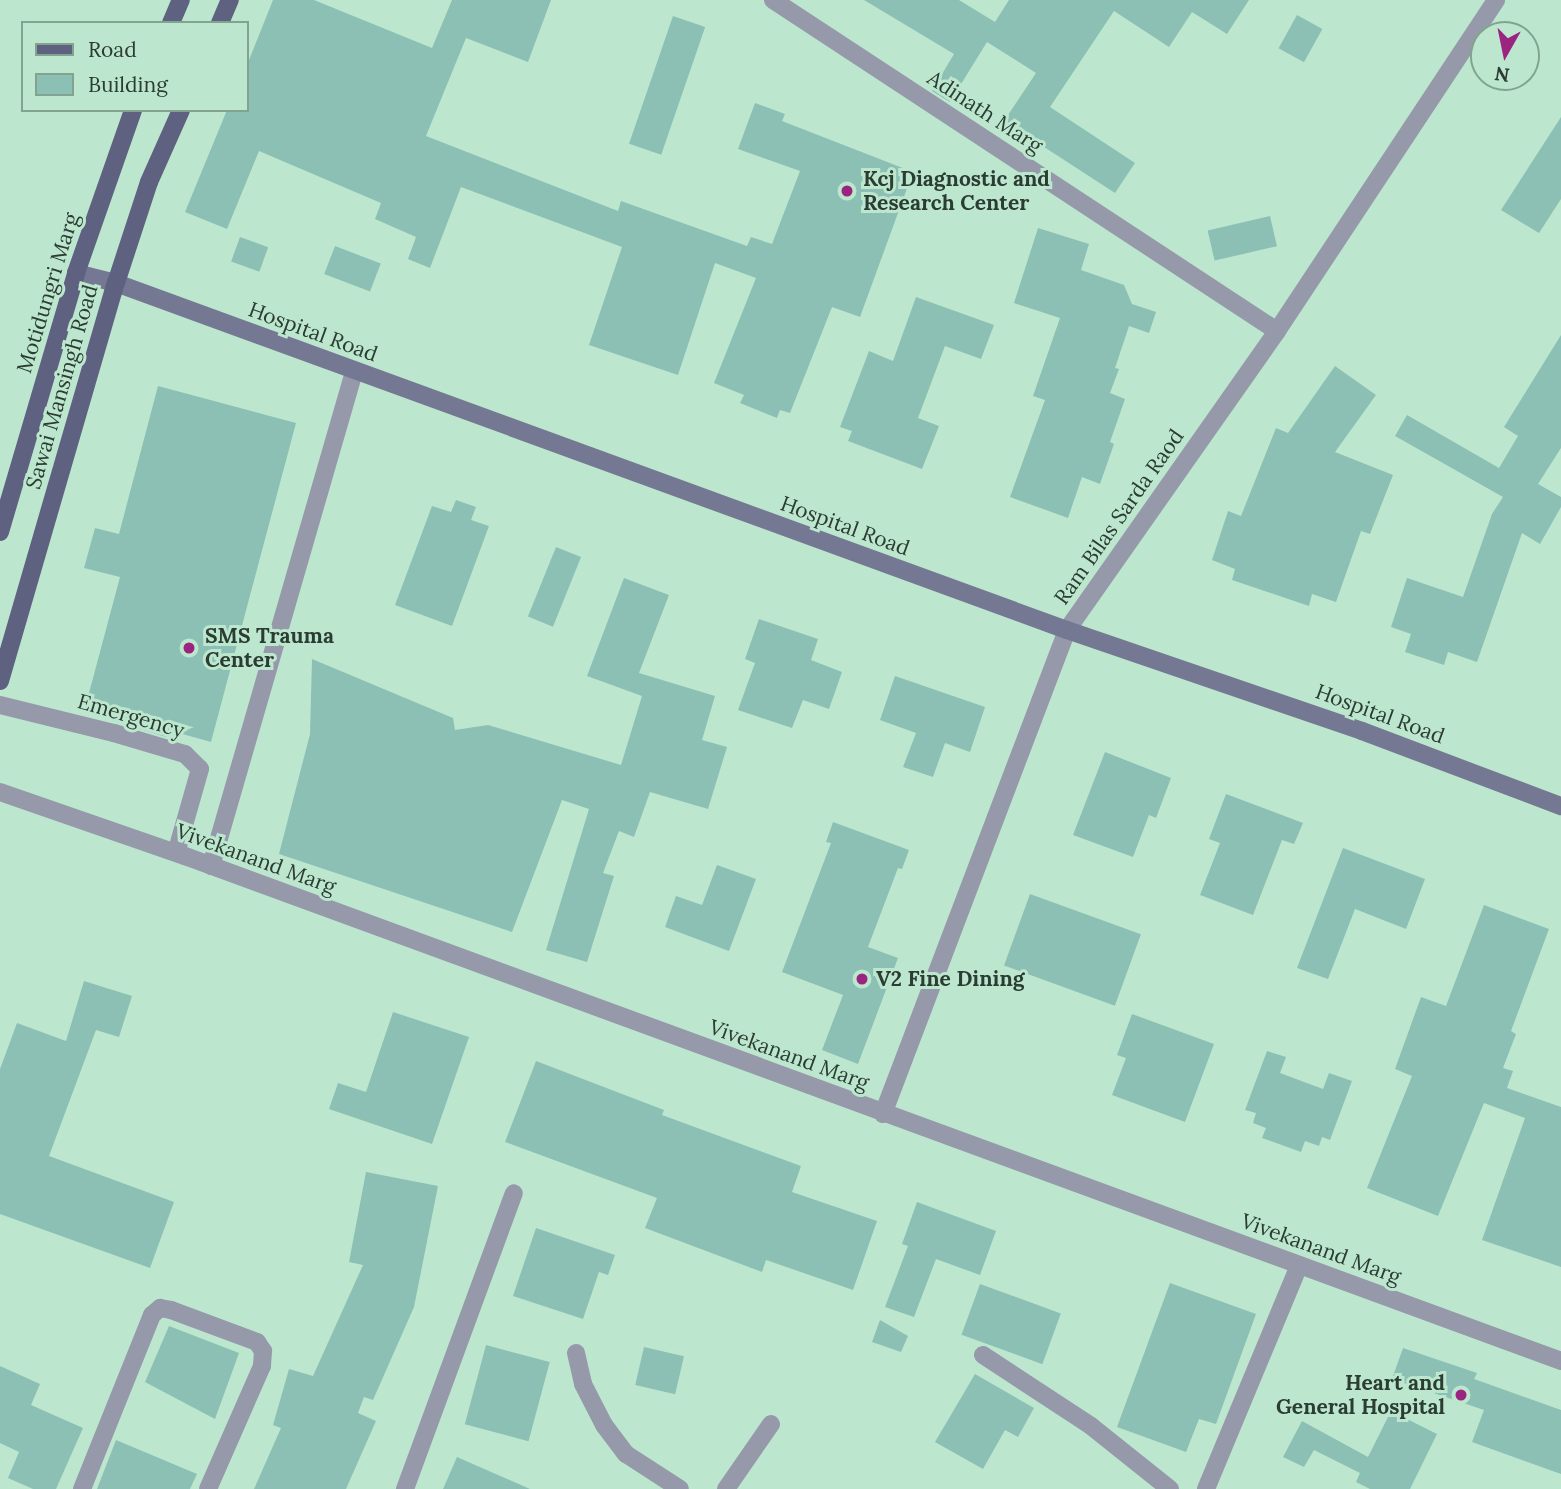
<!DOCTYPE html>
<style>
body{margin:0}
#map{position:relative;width:1561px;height:1489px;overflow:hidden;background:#bce7ce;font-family:Lora,serif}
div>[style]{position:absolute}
.building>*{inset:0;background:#8cc0b4;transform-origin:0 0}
.street>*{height:18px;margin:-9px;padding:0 9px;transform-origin:9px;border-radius:9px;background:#9699aa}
.secondary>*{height:18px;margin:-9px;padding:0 9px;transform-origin:9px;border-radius:9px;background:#757892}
.primary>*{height:18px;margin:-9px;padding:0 9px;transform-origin:9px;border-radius:9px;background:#5e6180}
.dots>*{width:19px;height:19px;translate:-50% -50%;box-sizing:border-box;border:4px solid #bce7ce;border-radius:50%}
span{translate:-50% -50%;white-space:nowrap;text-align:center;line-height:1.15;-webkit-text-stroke:6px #bce7ce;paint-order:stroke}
.street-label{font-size:21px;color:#2b3c32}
.poi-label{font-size:21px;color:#2b3c32;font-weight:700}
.left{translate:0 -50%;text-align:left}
.right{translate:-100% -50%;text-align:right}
.legend{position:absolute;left:21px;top:21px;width:228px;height:91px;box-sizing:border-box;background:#bce7ce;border:2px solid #82a390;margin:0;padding:9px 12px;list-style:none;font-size:21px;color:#2b3c32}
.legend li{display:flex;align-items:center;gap:14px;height:35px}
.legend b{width:35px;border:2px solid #82a390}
.north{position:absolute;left:1470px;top:21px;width:70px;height:70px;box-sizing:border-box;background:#bce7ce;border:2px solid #82a390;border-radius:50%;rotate:189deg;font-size:19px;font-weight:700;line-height:28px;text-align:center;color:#2b3c32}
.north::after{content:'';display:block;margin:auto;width:24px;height:32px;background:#9a247f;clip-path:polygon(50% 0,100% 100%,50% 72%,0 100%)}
</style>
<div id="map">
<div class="building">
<div style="clip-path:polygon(273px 0,314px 0,432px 48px,452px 0,551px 0,528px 62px,466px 38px,426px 136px,618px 211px,621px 201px,747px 246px,751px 237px,772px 244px,800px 171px,738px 149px,755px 103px,785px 114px,782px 121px,913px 172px,860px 317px,832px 307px,790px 413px,780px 410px,777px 418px,740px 403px,744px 395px,714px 383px,756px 278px,715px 263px,678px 375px,589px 345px,622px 247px,461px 187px,430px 268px,408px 259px,416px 237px,375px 219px,381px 203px,259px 151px,227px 229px,185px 212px,227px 110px,247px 110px,247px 65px)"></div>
<div style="clip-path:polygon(864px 0,959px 0,995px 22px,1009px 0,1249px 0,1227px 34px,1192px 12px,1169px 47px,1114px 11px,1050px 107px,1135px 163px,1115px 193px,1004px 121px,1036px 73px,987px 42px,950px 102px,932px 91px,954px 54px)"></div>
<div style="left:1297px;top:15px;width:29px;height:38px;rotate:29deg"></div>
<div style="left:673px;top:16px;width:34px;height:135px;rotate:19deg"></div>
<div style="clip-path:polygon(1561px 117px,1561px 199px,1539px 233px,1501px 210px)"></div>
<div style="left:1270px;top:216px;width:31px;height:64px;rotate:77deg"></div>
<div style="clip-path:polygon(1038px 228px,1089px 244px,1081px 270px,1124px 285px,1132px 304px,1156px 312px,1149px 333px,1129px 326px,1115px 368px,1119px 369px,1110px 393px,1125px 399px,1110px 442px,1114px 444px,1100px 484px,1082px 477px,1068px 518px,1010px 497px,1045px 400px,1033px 396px,1060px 318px,1014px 303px)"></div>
<div style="left:240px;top:237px;width:30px;height:26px;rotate:20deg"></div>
<div style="left:335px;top:246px;width:49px;height:30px;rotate:21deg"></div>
<div style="clip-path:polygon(916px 297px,994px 325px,981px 359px,945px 346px,918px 418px,939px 426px,922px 469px,848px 441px,852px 431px,840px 427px,869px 351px,893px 361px)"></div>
<div style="clip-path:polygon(1561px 335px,1561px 448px,1538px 484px,1561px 497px,1561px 507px,1540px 544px,1522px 533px,1477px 662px,1448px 652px,1444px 665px,1405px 652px,1411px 634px,1391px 627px,1407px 578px,1463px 597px,1492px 514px,1503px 497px,1395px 436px,1407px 415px,1499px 468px,1518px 436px,1504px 427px)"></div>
<div style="clip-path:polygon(1335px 366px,1376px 395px,1335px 452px,1393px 475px,1370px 534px,1361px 531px,1336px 602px,1312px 594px,1309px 606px,1232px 580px,1235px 569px,1212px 560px,1228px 511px,1241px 516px,1276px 428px,1288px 433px)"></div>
<div style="clip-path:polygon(158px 386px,296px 423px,211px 742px,168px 730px,166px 737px,124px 724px,125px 719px,85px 708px,120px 577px,84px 568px,95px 528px,119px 534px)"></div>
<div style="clip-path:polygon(456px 500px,476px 507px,471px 520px,489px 526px,452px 626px,395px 605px,432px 506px,451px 512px)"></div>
<div style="left:556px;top:547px;width:27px;height:75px;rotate:22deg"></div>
<div style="clip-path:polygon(624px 578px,669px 595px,639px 673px,715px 696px,702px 740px,727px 747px,708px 809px,650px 792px,634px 837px,619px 831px,603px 873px,614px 876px,587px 962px,546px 950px,589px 809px,562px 800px,512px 932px,279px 854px,310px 734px,312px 659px,453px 718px,455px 730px,488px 725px,621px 765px,642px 696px,587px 676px)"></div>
<div style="clip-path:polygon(759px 619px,818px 639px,811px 660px,842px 672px,829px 709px,803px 700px,792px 728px,738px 710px,755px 663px,745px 659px)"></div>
<div style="clip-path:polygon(895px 676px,985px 707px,970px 752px,945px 743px,933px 777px,903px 767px,916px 733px,880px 720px)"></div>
<div style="clip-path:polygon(1105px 752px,1171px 778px,1156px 818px,1149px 815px,1133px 857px,1073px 835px)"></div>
<div style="clip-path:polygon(1226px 794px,1303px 823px,1294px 844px,1282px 840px,1253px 915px,1200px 895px,1220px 843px,1209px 839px)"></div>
<div style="clip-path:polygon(833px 822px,909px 850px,902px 869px,898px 868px,868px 947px,898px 958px,858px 1064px,822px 1050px,843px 995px,782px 972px,831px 843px,826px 842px)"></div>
<div style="clip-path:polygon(1343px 848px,1425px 879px,1406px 929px,1355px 909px,1328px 979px,1297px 968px)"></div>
<div style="clip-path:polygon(717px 865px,756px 879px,729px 951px,665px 927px,676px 896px,702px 905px)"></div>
<div style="left:1030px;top:894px;width:118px;height:76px;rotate:20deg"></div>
<div style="clip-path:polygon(1484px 905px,1549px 929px,1511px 1031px,1516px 1034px,1503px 1068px,1513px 1071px,1507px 1088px,1561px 1107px,1561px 1267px,1482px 1240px,1525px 1118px,1484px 1103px,1438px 1216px,1367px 1188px,1412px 1076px,1395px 1069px,1421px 997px,1446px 1006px)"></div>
<div style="clip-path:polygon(84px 981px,132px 996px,119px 1037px,96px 1030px,49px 1156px,174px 1202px,150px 1268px,0 1214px,0 1069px,17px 1023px,66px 1041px)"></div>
<div style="clip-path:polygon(393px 1012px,469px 1037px,432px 1144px,329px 1109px,338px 1083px,366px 1092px)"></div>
<div style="clip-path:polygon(1132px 1014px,1214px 1044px,1185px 1122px,1112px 1095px,1126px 1058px,1117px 1055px)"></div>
<div style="clip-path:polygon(1267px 1051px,1286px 1057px,1280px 1073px,1323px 1089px,1329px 1073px,1352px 1081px,1330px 1140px,1322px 1137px,1319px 1146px,1305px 1141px,1301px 1152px,1262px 1138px,1266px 1128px,1253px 1123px,1256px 1113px,1245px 1110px)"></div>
<div style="clip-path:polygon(536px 1061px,664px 1110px,662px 1115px,801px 1166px,792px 1192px,877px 1221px,853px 1290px,766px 1260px,762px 1272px,645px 1228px,657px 1198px,505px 1142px)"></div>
<div style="clip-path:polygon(366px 1172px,438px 1186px,414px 1307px,373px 1400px,364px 1397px,358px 1413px,376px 1421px,346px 1489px,254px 1489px,281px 1428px,273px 1425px,289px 1369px,313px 1376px,363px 1265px,349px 1262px)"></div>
<div style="clip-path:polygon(917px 1202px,996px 1231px,980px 1275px,936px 1259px,914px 1317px,885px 1307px,908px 1246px,902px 1244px)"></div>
<div style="clip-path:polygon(536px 1228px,615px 1255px,608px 1275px,599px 1272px,583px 1319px,513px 1296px)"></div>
<div style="clip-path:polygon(1170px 1283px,1256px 1314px,1216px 1424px,1199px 1419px,1186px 1452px,1117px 1427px)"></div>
<div style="left:980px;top:1284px;width:86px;height:54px;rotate:20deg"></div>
<div style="clip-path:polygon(880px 1320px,908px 1336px,901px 1352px,872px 1342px)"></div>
<div style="clip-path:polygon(169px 1326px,239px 1353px,215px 1419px,145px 1382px)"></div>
<div style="left:486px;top:1345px;width:66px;height:82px;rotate:15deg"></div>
<div style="left:644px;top:1347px;width:41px;height:39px;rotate:13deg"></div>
<div style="clip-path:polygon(1403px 1348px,1477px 1373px,1474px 1379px,1561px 1410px,1561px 1474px,1472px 1442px,1484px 1410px,1392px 1379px)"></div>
<div style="clip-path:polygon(0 1366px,40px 1384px,31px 1405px,83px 1428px,56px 1489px,33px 1489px,8px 1478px,19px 1452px,0 1443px)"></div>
<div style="clip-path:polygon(975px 1374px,1034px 1408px,1018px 1437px,1005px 1430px,983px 1469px,935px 1442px)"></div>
<div style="clip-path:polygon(1391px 1411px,1437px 1434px,1410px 1489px,1370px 1489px,1356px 1482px,1360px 1473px,1314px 1450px,1304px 1467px,1283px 1457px,1302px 1421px,1368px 1457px)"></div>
<div style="clip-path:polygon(116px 1440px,197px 1474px,190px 1489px,97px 1489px)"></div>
<div style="clip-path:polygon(457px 1457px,530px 1489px,443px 1489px)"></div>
</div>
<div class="street">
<div style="left:773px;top:0;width:603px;rotate:33.29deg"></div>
<div style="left:0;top:705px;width:117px;rotate:13.8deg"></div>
<div style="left:114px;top:733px;width:74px;rotate:16.5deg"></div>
<div style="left:185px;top:754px;width:21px;rotate:45deg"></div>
<div style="left:200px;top:769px;width:87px;rotate:105.9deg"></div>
<div style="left:0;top:792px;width:196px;rotate:19.1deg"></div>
<div style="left:185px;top:856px;width:1466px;rotate:20.15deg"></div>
<div style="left:211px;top:866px;width:514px;rotate:-73.86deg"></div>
<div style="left:883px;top:1114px;width:518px;rotate:-69.18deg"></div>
<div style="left:1067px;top:630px;width:365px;rotate:-54.9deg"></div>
<div style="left:1277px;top:331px;width:397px;rotate:-56.5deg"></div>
<div style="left:576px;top:1353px;width:32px;rotate:77deg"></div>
<div style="left:583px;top:1384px;width:46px;rotate:62.9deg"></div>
<div style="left:604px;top:1425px;width:36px;rotate:53deg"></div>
<div style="left:626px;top:1454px;width:64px;rotate:32.9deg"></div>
<div style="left:983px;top:1355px;width:129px;rotate:33.3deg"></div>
<div style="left:1091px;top:1426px;width:101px;rotate:38.6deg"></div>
<div style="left:82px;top:1489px;width:188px;rotate:-68.1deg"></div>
<div style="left:152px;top:1315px;width:11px;rotate:-41deg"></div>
<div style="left:160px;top:1308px;width:11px;rotate:10deg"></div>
<div style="left:171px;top:1310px;width:92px;rotate:20.4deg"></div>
<div style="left:257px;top:1342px;width:11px;rotate:56deg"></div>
<div style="left:263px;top:1351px;width:15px;rotate:94deg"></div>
<div style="left:262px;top:1366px;width:134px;rotate:113.7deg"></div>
<div style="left:405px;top:1489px;width:315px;rotate:-69.8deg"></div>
<div style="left:726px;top:1489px;width:79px;rotate:-55.3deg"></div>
<div style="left:1206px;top:1489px;width:242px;rotate:-67.4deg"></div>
</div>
<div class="secondary">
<div style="left:76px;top:273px;width:41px;rotate:14deg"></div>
<div style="left:116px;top:283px;width:1012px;rotate:20.05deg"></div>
<div style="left:1067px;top:630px;width:312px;rotate:18.9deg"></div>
<div style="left:1362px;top:731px;width:213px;rotate:20.7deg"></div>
</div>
<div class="primary">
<div style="left:171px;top:23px;width:25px;rotate:-67deg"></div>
<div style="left:220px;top:23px;width:25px;rotate:-67deg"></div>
<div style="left:0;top:532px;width:270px;rotate:-73.6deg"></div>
<div style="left:76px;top:273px;width:173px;rotate:-70.7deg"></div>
<div style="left:0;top:681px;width:415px;rotate:-73.8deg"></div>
<div style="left:116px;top:283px;width:106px;rotate:-71.9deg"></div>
<div style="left:149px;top:182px;width:79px;rotate:-66deg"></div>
</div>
<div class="dots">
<div style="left:847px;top:191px;background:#9a247f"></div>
<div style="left:189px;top:648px;background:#9a247f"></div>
<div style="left:862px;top:979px;background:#9a247f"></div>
<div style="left:1461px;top:1395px;background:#9a247f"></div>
</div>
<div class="street-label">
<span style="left:985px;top:112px;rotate:33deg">Adinath Marg</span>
<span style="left:48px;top:293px;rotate:-73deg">Motidungri Marg</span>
<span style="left:313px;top:332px;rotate:20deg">Hospital Road</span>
<span style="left:62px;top:387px;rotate:-74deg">Sawai Mansingh Road</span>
<span style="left:1119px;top:517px;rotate:-55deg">Ram Bilas Sarda Raod</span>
<span style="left:845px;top:526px;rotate:20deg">Hospital Road</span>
<span style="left:1380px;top:714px;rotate:20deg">Hospital Road</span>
<span style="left:131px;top:716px;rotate:16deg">Emergency</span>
<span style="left:256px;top:859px;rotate:20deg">Vivekanand Marg</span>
<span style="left:789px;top:1055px;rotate:20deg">Vivekanand Marg</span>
<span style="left:1321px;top:1249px;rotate:20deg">Vivekanand Marg</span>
</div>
<div class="poi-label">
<span class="left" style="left:863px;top:191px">Kcj Diagnostic and<br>Research Center</span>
<span class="left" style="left:205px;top:648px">SMS Trauma<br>Center</span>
<span class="left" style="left:876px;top:979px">V2 Fine Dining</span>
<span class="right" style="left:1445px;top:1395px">Heart and<br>General Hospital</span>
</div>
<ul class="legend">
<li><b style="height:9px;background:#5e6180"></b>Road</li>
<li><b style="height:19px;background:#8cc0b4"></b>Building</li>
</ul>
<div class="north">N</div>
</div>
